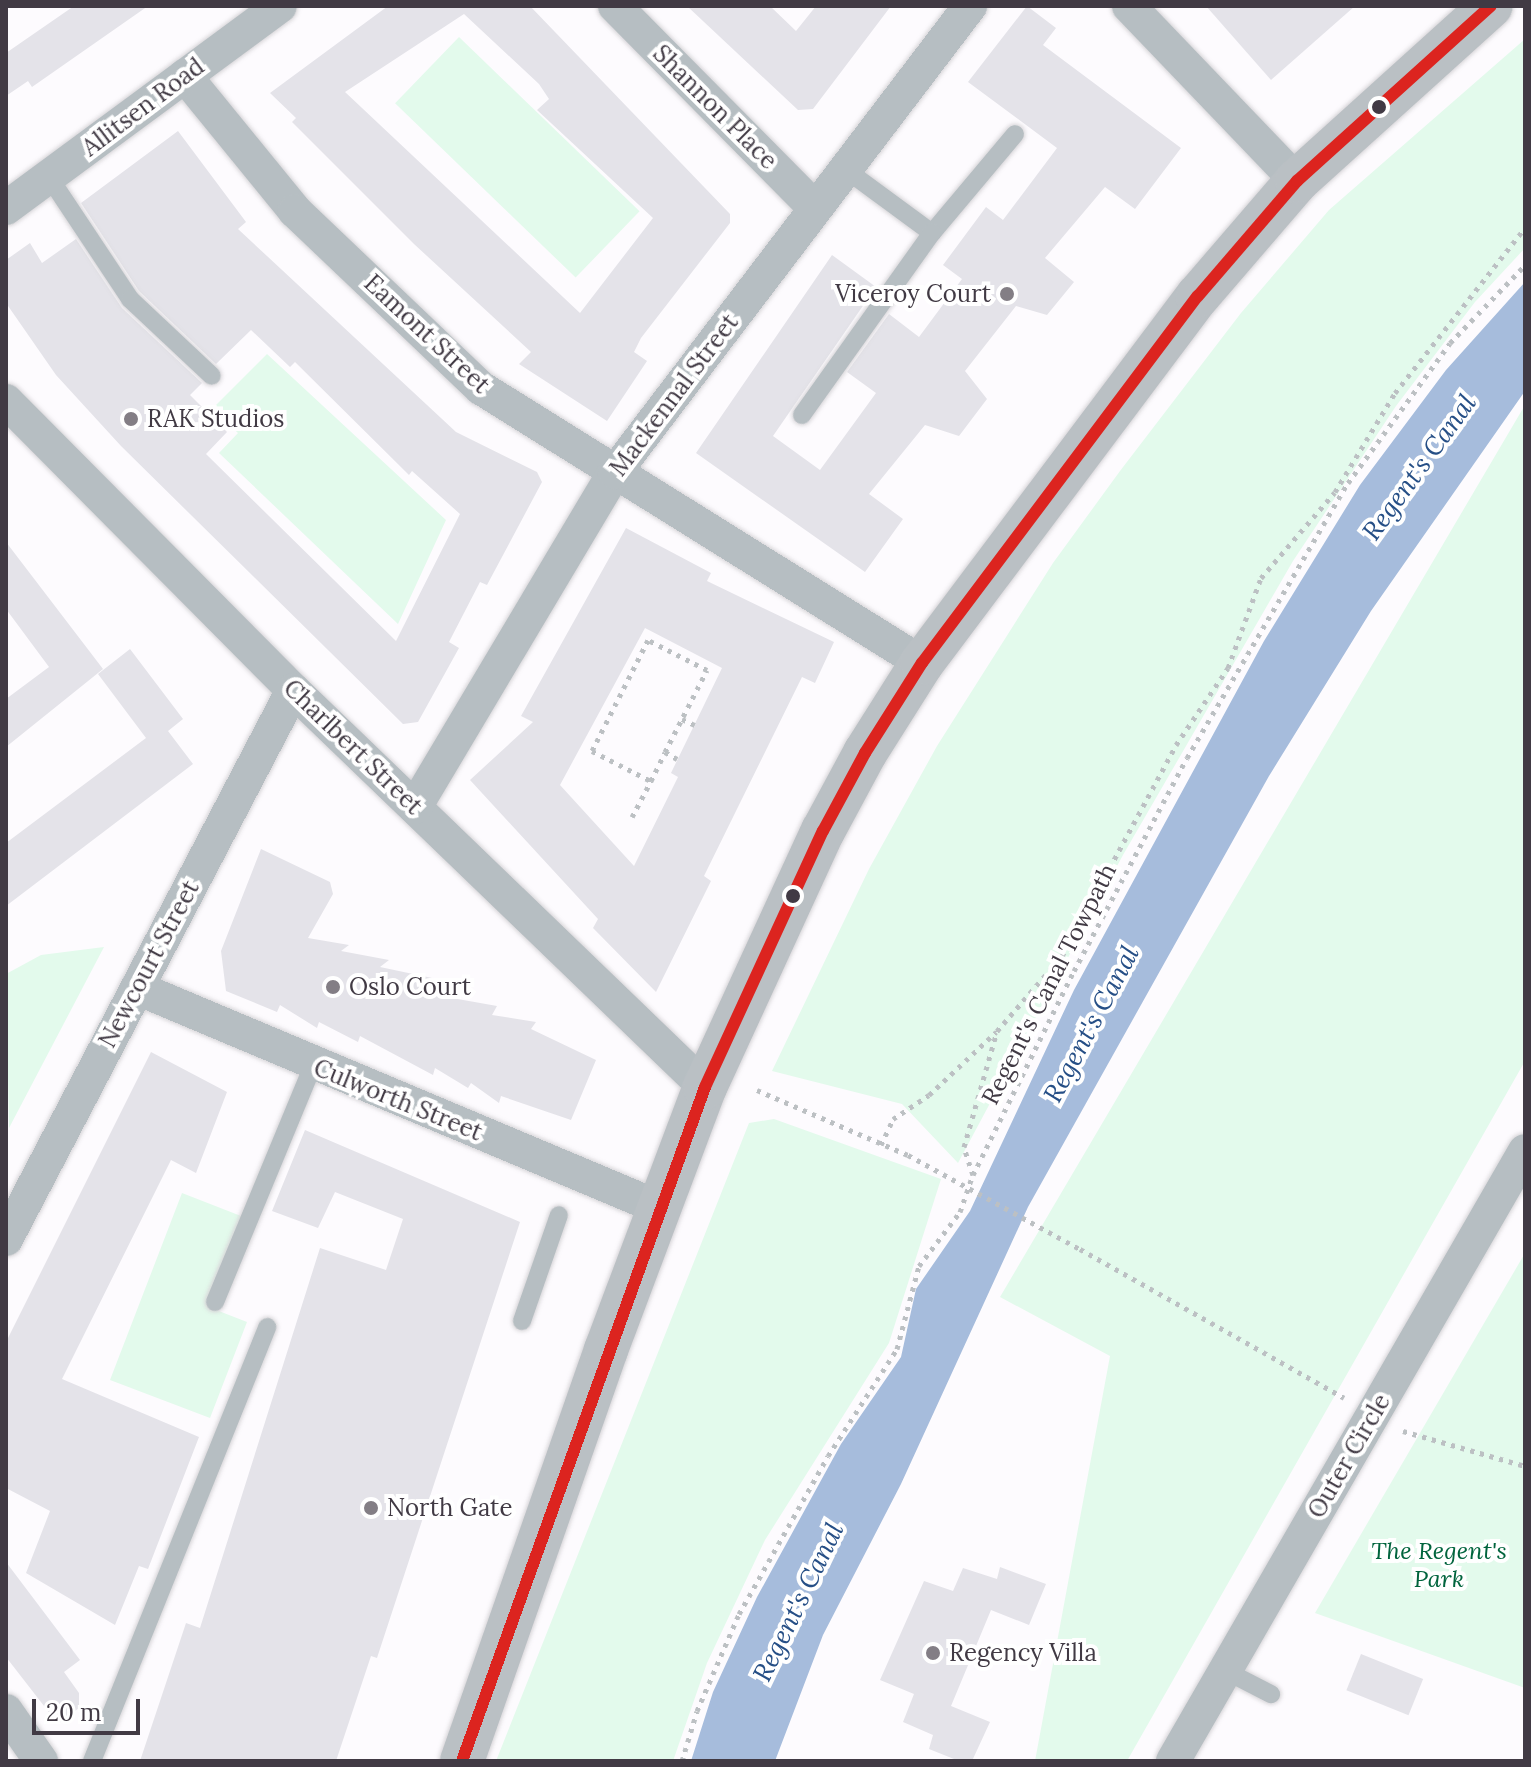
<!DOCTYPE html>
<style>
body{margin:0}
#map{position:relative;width:1531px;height:1767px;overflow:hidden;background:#fdfbfe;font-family:Lora,serif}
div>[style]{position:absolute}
.green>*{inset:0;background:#e3faec;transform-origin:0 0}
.water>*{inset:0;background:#a6bcdc}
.building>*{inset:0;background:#e4e3e9;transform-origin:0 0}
.path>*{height:5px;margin-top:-2.5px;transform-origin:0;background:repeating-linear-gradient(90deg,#bcc0c3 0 4px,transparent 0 10px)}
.roads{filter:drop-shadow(0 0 2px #d7d5d8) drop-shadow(0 0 2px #d7d5d8)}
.lane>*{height:18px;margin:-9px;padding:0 9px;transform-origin:9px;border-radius:9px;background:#b6bec2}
.street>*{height:34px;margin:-17px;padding:0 17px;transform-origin:17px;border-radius:17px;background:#b6bec2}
.primary>*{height:44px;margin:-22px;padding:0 22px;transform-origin:22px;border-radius:22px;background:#bac0c4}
.path-bridge>*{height:5px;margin-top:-2.5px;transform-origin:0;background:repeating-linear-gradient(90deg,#bcc0c3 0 4px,transparent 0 10px)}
.bus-1>*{height:12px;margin:-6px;padding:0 6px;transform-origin:6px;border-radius:6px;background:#dc241f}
.dots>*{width:22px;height:22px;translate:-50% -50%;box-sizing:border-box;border:4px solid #fff;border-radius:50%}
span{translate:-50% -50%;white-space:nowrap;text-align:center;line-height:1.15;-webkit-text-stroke:8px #fff;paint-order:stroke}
.street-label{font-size:24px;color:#413a44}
.poi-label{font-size:24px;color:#413a44}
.right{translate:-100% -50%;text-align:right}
.left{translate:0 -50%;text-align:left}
.park-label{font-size:24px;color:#01643d;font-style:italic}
.water-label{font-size:26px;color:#264f86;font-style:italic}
.frame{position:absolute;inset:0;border:8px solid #413a44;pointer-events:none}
.scale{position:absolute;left:32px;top:1699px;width:108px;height:36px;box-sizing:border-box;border:4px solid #413a44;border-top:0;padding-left:10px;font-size:24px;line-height:28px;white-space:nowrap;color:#413a44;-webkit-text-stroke:6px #fff;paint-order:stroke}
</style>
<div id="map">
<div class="green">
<div style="left:459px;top:37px;width:251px;height:92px;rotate:44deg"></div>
<div style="clip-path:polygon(1525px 39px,1525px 248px,1475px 302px,1396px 406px,1293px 561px,1123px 855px,958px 1163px,902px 1104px,772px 1071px,869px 869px,937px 746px,1053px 563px,1120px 471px,1241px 313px,1329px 210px)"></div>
<div style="clip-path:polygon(267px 354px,446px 520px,398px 624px,219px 453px,238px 433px,212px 409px)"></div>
<div style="clip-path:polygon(1525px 405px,1525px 1061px,1127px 1761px,1035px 1761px,1110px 1356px,1000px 1297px)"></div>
<div style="clip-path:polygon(104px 947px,9px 1128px,6px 974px,41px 955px)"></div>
<div style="clip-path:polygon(774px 1119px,941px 1179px,889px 1343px,765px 1540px,707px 1663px,673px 1761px,496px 1761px,749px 1123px)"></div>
<div style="clip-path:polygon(182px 1193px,241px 1216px,206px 1306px,247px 1322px,210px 1418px,110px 1380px)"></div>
<div style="clip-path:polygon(1525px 1253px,1525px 1688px,1315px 1613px)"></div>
</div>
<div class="water">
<div style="clip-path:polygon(1525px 282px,1525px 391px,1371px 611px,1269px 776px,1028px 1207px,901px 1484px,823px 1635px,775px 1761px,691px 1761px,713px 1692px,757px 1597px,841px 1444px,901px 1357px,916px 1289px,970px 1211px,1074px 990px,1264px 641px,1360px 485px,1446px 370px)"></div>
</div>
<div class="building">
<div style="clip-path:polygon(74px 6px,148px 6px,32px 87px,28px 81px,6px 96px,6px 53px)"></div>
<div style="clip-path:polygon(evenodd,388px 6px,530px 6px,730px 214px,730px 223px,641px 338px,634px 352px,647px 361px,607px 421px,519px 364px,531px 352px,414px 244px,292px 122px,296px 118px,270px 93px,388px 6px,464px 14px,539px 84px,549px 99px,537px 110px,653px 218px,580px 313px,345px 92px,464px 14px)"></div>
<div style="clip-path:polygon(687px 6px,770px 6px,796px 31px,816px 6px,891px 6px,813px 109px,798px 110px)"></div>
<div style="clip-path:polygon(1027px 6px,1056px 28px,1043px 45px,1181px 148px,1135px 209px,1105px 187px,1045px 258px,1074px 282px,1047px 315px,1016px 306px,965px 371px,987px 399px,959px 436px,925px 425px,869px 494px,903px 519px,865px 572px,696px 453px,832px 255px,876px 287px,773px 436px,820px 470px,876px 393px,847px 372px,889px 314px,919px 337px,962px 279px,943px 265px,986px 207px,1003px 220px,1057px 148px,968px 82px)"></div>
<div style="clip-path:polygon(1206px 6px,1355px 6px,1271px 80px)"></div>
<div style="clip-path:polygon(178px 131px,246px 222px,238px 229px,456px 432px,537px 472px,542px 482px,487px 585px,480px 582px,449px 642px,459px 648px,418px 722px,403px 724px,121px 446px,56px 375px,6px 303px,6px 260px,30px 243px,42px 263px,76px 239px,122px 308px,202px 383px,190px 395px,227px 432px,206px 454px,396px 641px,460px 514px,412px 471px,409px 475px,295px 362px,290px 367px,251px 330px,216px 364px,139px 291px,81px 203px)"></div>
<div style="clip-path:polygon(evenodd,626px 528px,711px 573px,707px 581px,834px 642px,815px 683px,802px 677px,704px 876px,711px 881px,656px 992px,593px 928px,598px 919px,470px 780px,533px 722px,521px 716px,626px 528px,645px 628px,722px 668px,671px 773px,678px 777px,634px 866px,560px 785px,645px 628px)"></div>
<div style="clip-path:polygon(6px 542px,103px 669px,6px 747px,6px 699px,49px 667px,6px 609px)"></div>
<div style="clip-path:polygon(130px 649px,183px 719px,168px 731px,193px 764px,6px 906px,6px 843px,146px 738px,98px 674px)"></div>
<div style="clip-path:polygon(261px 849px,330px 882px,333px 894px,308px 938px,349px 945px,341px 951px,389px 960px,380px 967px,432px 978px,424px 984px,458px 991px,452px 998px,497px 1006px,492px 1015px,536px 1022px,531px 1029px,596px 1060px,571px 1120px,501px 1096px,499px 1103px,471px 1083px,468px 1088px,435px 1068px,433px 1075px,360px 1036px,358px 1042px,319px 1022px,317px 1028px,280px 1005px,277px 1012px,226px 991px,221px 951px)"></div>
<div style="clip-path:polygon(151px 1052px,227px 1092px,196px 1173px,171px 1160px,62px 1379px,199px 1437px,148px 1569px,139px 1566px,115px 1625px,26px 1573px,50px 1511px,6px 1488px,6px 1342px)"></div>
<div style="clip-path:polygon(305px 1130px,520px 1222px,377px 1658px,371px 1656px,336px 1761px,140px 1761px,186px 1623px,200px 1628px,320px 1248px,386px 1270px,403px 1219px,335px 1192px,318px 1228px,272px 1211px)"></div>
<div style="clip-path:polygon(6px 1562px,80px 1660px,64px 1672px,79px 1693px,79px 1708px,58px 1724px,6px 1657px)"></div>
<div style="clip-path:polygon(1000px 1567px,1046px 1584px,1029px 1625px,991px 1610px,951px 1706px,990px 1722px,972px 1761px,959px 1761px,929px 1749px,933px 1735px,903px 1722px,914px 1694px,880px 1680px,924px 1581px,953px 1591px,963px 1568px,997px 1579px)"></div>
<div style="left:1361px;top:1654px;width:67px;height:39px;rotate:22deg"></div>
</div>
<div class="path">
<div style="left:682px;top:719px;width:14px;rotate:25deg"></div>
<div style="left:665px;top:752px;width:14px;rotate:30deg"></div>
<div style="left:632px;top:817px;width:41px;rotate:-62.2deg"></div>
<div style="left:651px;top:781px;width:32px;rotate:-64deg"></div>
<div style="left:665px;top:752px;width:92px;rotate:-62.9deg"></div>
<div style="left:707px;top:670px;width:66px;rotate:-153deg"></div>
<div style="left:648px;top:640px;width:124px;rotate:116.8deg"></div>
<div style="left:592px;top:751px;width:66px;rotate:27deg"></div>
<div style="left:757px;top:1090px;width:164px;rotate:23.3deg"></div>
<div style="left:881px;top:1145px;width:29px;rotate:-65deg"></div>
<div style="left:893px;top:1119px;width:43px;rotate:-33.7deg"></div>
<div style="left:929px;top:1095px;width:92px;rotate:-43.2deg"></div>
<div style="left:973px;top:1175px;width:29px;rotate:-108deg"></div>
<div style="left:964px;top:1147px;width:121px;rotate:-74.1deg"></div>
<div style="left:997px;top:1031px;width:99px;rotate:-49.1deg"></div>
<div style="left:1062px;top:956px;width:240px;rotate:-61.6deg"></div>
<div style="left:1176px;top:745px;width:93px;rotate:-56deg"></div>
<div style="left:1228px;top:668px;width:96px;rotate:-69.9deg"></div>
<div style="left:1261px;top:578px;width:113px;rotate:-49.3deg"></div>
<div style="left:1335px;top:492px;width:116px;rotate:-58.8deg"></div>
<div style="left:1395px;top:393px;width:210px;rotate:-51.8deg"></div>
<div style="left:1080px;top:1249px;width:303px;rotate:29.4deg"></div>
<div style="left:1403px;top:1431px;width:127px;rotate:16deg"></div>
<div style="left:682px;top:1761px;width:52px;rotate:-73.3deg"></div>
<div style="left:697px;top:1711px;width:106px;rotate:-66.6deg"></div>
<div style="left:739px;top:1614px;width:181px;rotate:-60.6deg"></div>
<div style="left:828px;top:1456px;width:127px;rotate:-57.2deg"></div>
<div style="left:897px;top:1349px;width:86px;rotate:-75.2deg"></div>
<div style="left:919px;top:1266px;width:68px;rotate:-52.8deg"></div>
<div style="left:960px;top:1212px;width:39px;rotate:-71deg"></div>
<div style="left:973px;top:1175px;width:228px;rotate:-63.7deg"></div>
<div style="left:1074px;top:971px;width:241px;rotate:-62.1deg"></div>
<div style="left:1187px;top:758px;width:319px;rotate:-59.7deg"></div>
<div style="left:1348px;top:483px;width:173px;rotate:-53.9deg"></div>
<div style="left:1450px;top:343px;width:108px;rotate:-46.1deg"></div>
</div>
<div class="roads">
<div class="lane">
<div style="left:845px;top:169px;width:108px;rotate:36.3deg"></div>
<div style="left:932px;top:233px;width:129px;rotate:-50deg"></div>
<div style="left:49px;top:177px;width:146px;rotate:56.4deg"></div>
<div style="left:130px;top:299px;width:112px;rotate:43.2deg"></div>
<div style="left:802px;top:415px;width:224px;rotate:-54.5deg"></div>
<div style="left:215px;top:1302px;width:256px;rotate:-67.5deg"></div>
<div style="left:522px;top:1321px;width:112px;rotate:-70.8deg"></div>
<div style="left:1224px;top:1670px;width:53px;rotate:27.1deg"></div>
<div style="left:92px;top:1761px;width:468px;rotate:-68deg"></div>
</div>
<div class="street">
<div style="left:615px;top:6px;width:284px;rotate:45.3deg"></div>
<div style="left:1129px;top:6px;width:243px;rotate:46.2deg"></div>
<div style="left:185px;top:76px;width:174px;rotate:50.8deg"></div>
<div style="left:295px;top:211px;width:257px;rotate:43.6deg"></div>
<div style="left:481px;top:388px;width:520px;rotate:31.95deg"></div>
<div style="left:6px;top:208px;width:340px;rotate:-36.4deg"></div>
<div style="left:6px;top:401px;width:407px;rotate:45.2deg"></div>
<div style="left:293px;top:690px;width:572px;rotate:43.94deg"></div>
<div style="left:415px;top:807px;width:390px;rotate:-59.2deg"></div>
<div style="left:615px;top:472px;width:586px;rotate:-52.7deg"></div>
<div style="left:137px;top:988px;width:567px;rotate:22.81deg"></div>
<div style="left:6px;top:1239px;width:619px;rotate:-62.4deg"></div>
<div style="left:6px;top:1711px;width:61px;rotate:55deg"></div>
<div style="left:1173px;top:1761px;width:704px;rotate:-60.01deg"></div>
</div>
<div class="primary">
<div style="left:462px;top:1761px;width:435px;rotate:-70.7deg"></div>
<div style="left:606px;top:1350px;width:281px;rotate:-69.4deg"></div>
<div style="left:705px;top:1087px;width:282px;rotate:-65.3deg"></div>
<div style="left:823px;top:831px;width:89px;rotate:-61.7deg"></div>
<div style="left:865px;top:753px;width:107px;rotate:-57.7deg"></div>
<div style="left:922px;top:663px;width:459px;rotate:-53.1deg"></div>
<div style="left:1198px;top:296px;width:152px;rotate:-49.3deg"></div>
<div style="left:1297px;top:181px;width:261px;rotate:-42.1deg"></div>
</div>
</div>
<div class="path-bridge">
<div style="left:908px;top:1155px;width:196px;rotate:28.7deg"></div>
</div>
<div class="bus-1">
<div style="left:462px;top:1761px;width:716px;rotate:-70.17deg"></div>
<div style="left:705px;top:1087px;width:282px;rotate:-65.3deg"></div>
<div style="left:823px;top:831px;width:89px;rotate:-61.7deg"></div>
<div style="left:865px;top:753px;width:107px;rotate:-57.7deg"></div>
<div style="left:922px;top:663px;width:459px;rotate:-53.1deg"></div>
<div style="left:1198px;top:296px;width:152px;rotate:-49.3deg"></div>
<div style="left:1297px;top:181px;width:261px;rotate:-42.1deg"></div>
</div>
<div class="dots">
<div style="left:1379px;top:107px;background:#413a44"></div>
<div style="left:1007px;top:294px;background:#837e85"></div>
<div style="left:131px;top:419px;background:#837e85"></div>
<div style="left:793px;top:896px;background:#413a44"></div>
<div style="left:333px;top:987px;background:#837e85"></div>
<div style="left:371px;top:1508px;background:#837e85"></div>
<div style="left:933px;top:1653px;background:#837e85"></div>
</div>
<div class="street-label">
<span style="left:143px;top:107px;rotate:-37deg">Allitsen Road</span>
<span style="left:715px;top:107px;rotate:45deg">Shannon Place</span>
<span style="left:427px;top:334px;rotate:43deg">Eamont Street</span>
<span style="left:674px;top:395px;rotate:-53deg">Mackennal Street</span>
<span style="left:353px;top:747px;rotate:44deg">Charlbert Street</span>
<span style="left:149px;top:964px;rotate:-62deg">Newcourt Street</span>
<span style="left:1049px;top:984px;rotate:-63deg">Regent's Canal Towpath</span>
<span style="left:398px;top:1100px;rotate:22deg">Culworth Street</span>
<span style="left:1349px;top:1456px;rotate:-60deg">Outer Circle</span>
</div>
<div class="poi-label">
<span class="right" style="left:991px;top:294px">Viceroy Court</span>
<span class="left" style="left:147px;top:419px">RAK Studios</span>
<span class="left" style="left:349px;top:987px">Oslo Court</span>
<span class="left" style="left:387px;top:1508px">North Gate</span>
<span class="left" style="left:949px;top:1653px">Regency Villa</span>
</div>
<div class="park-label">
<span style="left:1439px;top:1565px">The Regent's<br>Park</span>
</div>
<div class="water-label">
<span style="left:1419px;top:467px;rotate:-54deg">Regent's Canal</span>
<span style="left:1091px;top:1024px;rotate:-62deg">Regent's Canal</span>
<span style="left:798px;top:1602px;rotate:-64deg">Regent's Canal</span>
</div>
<div class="frame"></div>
<div class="scale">20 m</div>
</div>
